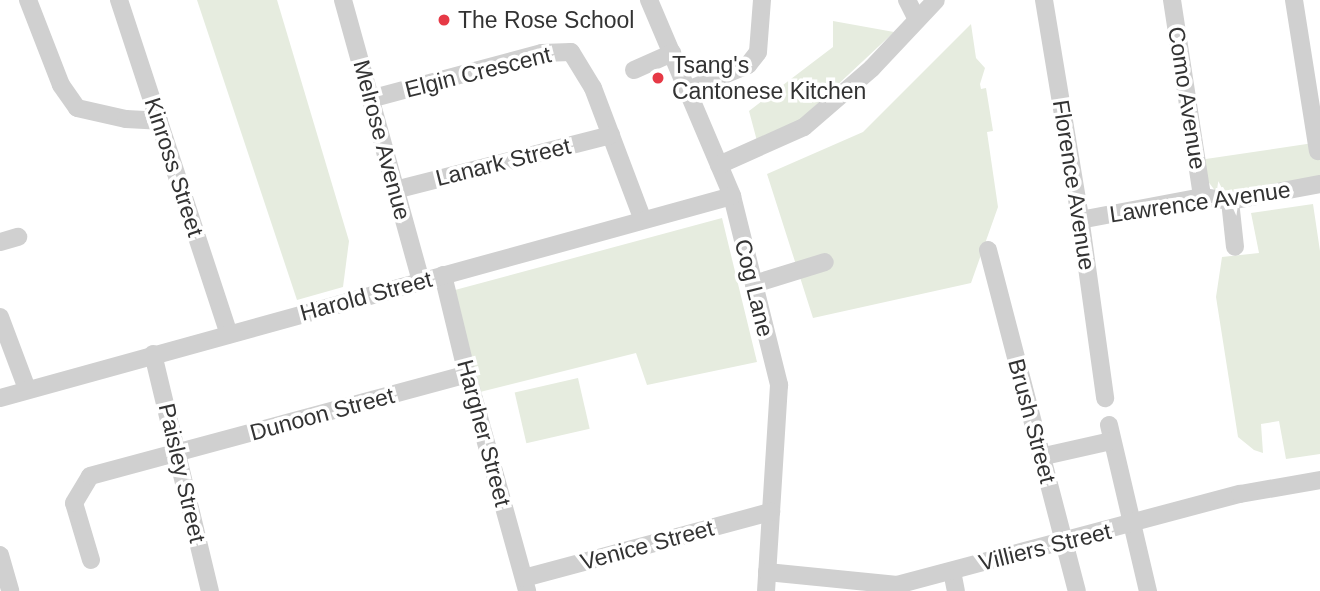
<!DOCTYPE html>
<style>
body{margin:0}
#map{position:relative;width:1320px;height:591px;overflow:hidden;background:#fff;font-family:Helvetica,sans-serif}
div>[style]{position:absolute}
.green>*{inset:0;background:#e6ecdf;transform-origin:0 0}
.minor>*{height:18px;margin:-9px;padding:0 9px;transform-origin:9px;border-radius:9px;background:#d0d0d0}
.dots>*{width:19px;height:19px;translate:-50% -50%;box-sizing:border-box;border:4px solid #fff;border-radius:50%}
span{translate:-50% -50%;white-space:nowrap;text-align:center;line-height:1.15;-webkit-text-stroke:7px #fff;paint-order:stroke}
.poi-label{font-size:23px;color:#333}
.left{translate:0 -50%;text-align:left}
.street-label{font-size:23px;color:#333}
</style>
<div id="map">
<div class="green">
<div style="clip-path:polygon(197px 0,277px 0,349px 241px,343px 287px,297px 300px)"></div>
<div style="clip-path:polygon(833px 21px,894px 32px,801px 119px,757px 141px,749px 111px,833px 47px)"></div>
<div style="clip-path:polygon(971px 24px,976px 58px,985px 68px,980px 84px,981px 89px,986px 88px,993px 131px,987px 132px,998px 207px,971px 283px,813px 318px,767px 174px,863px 132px)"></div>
<div style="clip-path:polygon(1320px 142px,1320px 177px,1235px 194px,1216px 192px,1201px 172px,1199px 160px)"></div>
<div style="clip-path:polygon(1313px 204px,1320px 251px,1320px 454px,1286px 459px,1279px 421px,1261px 424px,1263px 453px,1254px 450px,1238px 437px,1216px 297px,1222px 257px,1259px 253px,1251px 213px)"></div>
<div style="clip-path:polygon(722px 218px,757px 362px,647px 385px,636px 353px,480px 392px,455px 290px)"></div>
<div style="left:578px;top:378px;width:52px;height:65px;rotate:77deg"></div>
</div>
<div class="minor">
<div style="left:28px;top:0;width:91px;rotate:68.8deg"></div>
<div style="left:61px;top:85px;width:28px;rotate:55deg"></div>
<div style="left:77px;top:108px;width:50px;rotate:12.7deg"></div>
<div style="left:126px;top:119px;width:33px;rotate:3deg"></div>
<div style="left:119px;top:0;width:352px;rotate:71.8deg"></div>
<div style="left:343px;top:0;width:292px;rotate:74.5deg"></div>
<div style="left:649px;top:0;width:213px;rotate:67deg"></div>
<div style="left:732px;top:196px;width:195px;rotate:76deg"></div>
<div style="left:779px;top:385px;width:206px;rotate:93.6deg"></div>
<div style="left:907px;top:0;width:22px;rotate:63deg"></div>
<div style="left:1044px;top:0;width:227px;rotate:80.6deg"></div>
<div style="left:1081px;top:224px;width:176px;rotate:82.1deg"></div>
<div style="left:1172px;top:0;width:199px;rotate:81.3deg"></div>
<div style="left:1294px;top:0;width:153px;rotate:81deg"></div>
<div style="left:634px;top:70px;width:42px;rotate:-24.1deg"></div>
<div style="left:688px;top:90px;width:65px;rotate:-22.6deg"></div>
<div style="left:748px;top:65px;width:16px;rotate:-52deg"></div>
<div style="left:758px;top:52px;width:52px;rotate:-85.6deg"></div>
<div style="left:370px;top:99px;width:178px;rotate:-15deg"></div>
<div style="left:542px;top:53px;width:29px;rotate:-2deg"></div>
<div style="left:571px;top:52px;width:42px;rotate:58.6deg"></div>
<div style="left:593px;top:88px;width:141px;rotate:69.3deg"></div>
<div style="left:719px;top:165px;width:93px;rotate:-24.1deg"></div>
<div style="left:804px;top:127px;width:90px;rotate:-40.9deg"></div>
<div style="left:872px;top:68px;width:93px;rotate:-46.7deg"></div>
<div style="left:395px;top:190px;width:223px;rotate:-14.3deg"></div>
<div style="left:1230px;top:201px;width:46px;rotate:83.8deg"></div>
<div style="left:1080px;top:220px;width:124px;rotate:-10.7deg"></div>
<div style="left:1202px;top:197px;width:28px;rotate:8deg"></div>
<div style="left:1230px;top:201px;width:92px;rotate:-10.7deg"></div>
<div style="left:0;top:242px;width:19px;rotate:-16deg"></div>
<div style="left:988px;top:250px;width:352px;rotate:75.4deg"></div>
<div style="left:443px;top:275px;width:102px;rotate:76.4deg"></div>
<div style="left:467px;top:374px;width:225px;rotate:74.5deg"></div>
<div style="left:754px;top:284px;width:74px;rotate:-17.2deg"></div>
<div style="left:0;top:317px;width:77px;rotate:69.4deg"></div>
<div style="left:153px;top:354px;width:244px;rotate:76.5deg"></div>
<div style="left:0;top:398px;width:759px;rotate:-15.43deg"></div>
<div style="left:1109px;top:425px;width:171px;rotate:76.8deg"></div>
<div style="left:1040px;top:457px;width:73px;rotate:-12.7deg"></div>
<div style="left:0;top:555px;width:37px;rotate:74deg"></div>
<div style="left:91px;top:560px;width:59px;rotate:-106.6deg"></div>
<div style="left:74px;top:503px;width:31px;rotate:-59deg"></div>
<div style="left:90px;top:476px;width:391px;rotate:-15.1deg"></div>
<div style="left:952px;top:571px;width:20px;rotate:79deg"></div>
<div style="left:767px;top:572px;width:131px;rotate:5.7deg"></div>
<div style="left:897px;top:585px;width:355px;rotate:-14.9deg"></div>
<div style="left:1240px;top:494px;width:81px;rotate:-9.9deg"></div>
<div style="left:524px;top:578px;width:256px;rotate:-15deg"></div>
</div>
<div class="dots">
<div style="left:444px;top:20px;background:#e63946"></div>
<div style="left:658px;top:78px;background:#e63946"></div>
</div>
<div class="poi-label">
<span class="left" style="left:458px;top:20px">The Rose School</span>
<span class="left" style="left:672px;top:78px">Tsang's<br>Cantonese Kitchen</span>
</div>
<div class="street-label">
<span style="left:478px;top:72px;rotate:-14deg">Elgin Crescent</span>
<span style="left:1187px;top:98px;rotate:81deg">Como Avenue</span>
<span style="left:382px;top:140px;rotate:75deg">Melrose Avenue</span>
<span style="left:503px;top:162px;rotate:-14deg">Lanark Street</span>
<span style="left:174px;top:167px;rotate:72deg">Kinross Street</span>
<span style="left:1074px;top:185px;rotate:81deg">Florence Avenue</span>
<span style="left:1200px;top:202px;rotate:-8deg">Lawrence Avenue</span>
<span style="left:754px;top:288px;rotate:76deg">Cog Lane</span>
<span style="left:366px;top:296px;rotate:-15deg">Harold Street</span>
<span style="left:322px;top:414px;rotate:-15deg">Dunoon Street</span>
<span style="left:1032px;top:421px;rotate:75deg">Brush Street</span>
<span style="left:484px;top:433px;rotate:75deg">Hargher Street</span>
<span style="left:182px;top:473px;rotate:77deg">Paisley Street</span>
<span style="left:647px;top:545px;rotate:-15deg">Venice Street</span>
<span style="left:1045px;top:547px;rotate:-14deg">Villiers Street</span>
</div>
</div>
